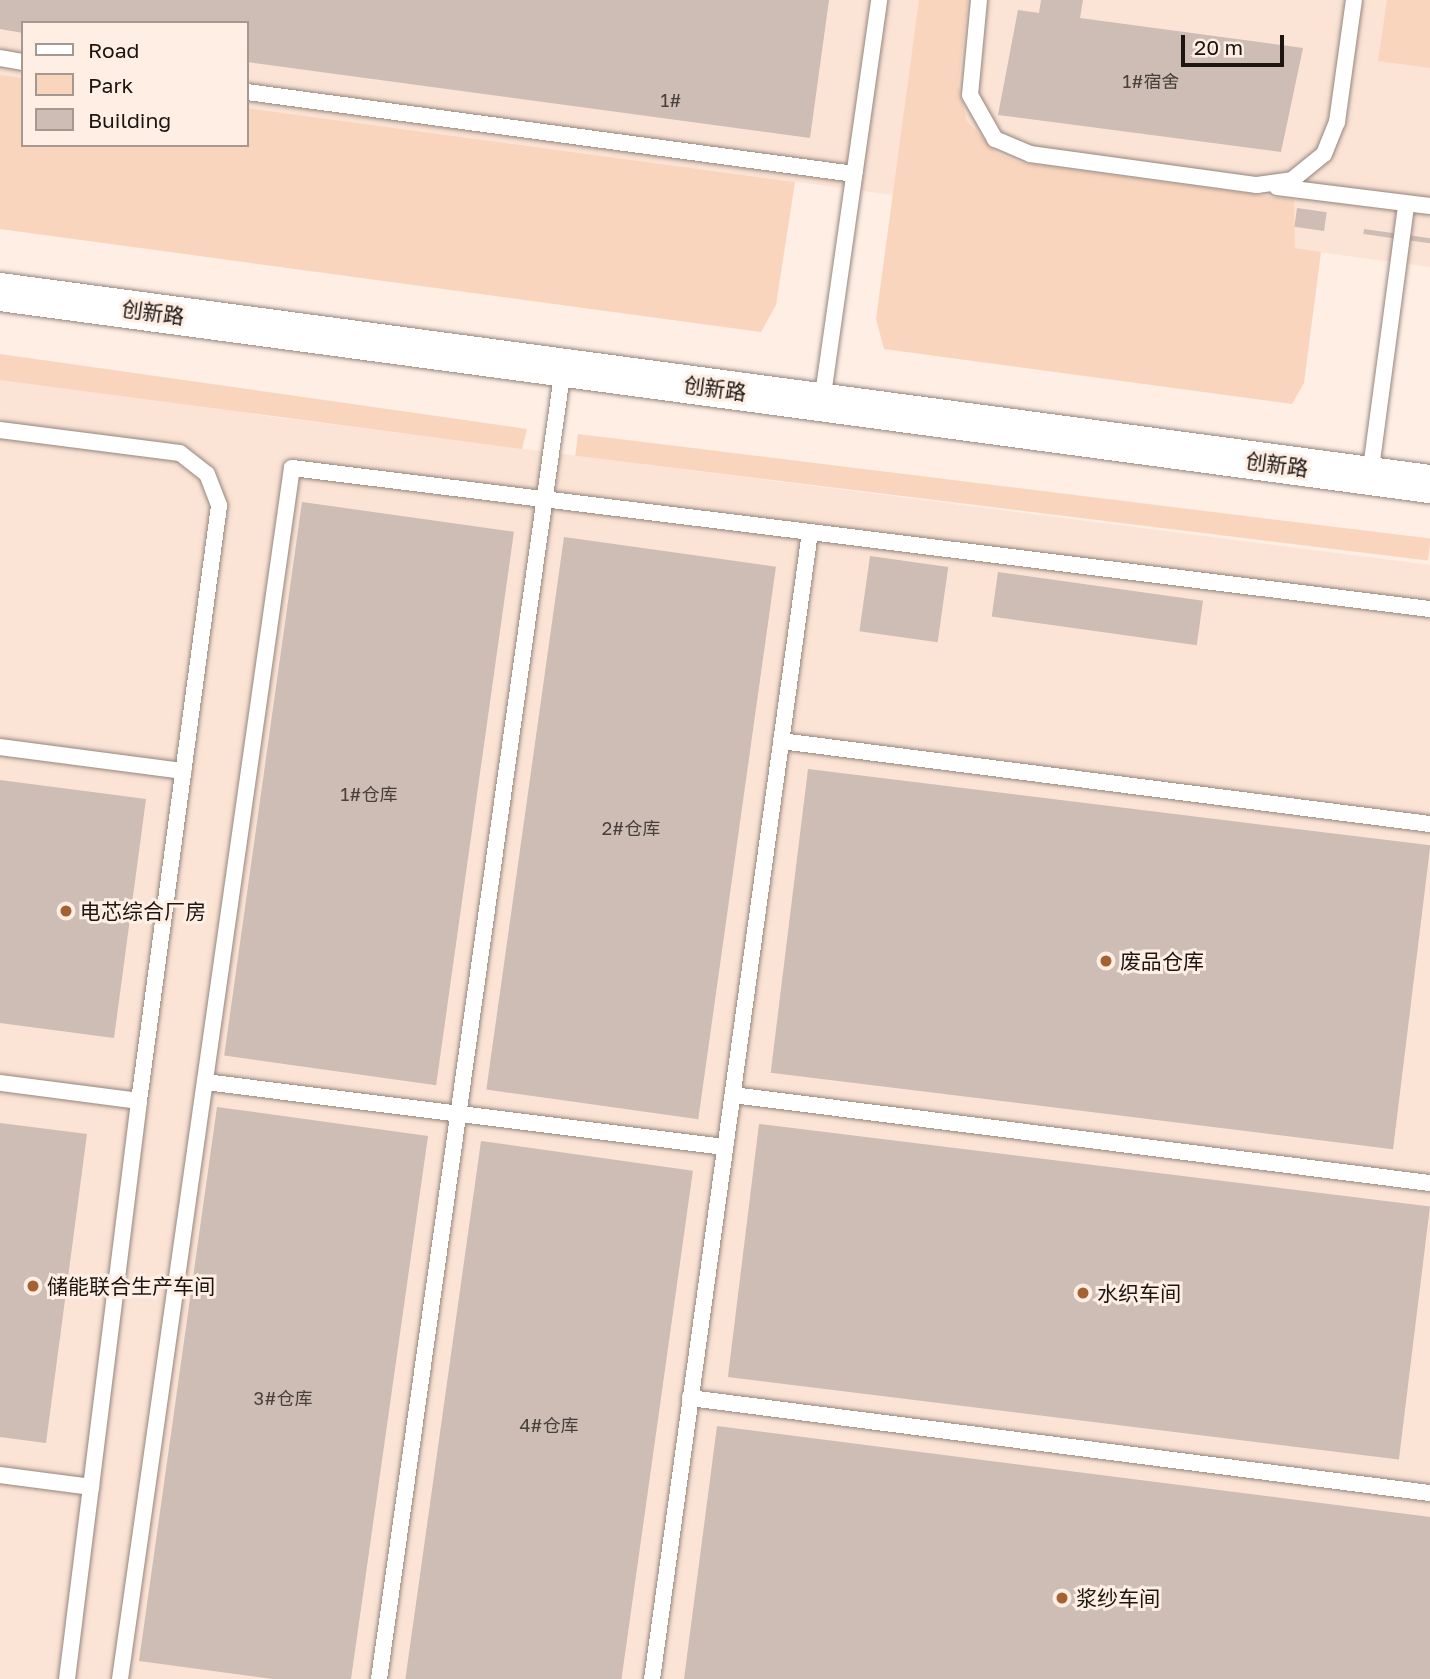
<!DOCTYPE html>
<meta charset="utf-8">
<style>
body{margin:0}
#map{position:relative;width:1430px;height:1679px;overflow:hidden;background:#feeee4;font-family:"Golos Text","Noto Sans SC",sans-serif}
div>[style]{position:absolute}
.built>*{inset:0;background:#fbe3d5}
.green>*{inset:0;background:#fad5be;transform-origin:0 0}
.building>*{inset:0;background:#cdbdb4;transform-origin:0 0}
.roads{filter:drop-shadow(0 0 2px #95867d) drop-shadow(0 0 2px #95867d)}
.lane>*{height:16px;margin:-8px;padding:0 8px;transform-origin:8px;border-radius:8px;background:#fff}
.secondary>*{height:38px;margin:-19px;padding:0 19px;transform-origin:19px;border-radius:19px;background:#fff}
.dots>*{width:19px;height:19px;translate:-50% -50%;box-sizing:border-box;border:4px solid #feeee4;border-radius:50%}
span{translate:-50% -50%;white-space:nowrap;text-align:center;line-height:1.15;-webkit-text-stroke:6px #feeee4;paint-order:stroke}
.number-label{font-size:18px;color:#48403b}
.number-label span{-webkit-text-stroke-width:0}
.street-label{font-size:21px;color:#1c1613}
.poi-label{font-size:21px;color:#1c1613}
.left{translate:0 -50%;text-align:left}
.legend{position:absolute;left:21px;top:21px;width:228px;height:126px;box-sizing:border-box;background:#feeee4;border:2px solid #a49890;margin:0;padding:9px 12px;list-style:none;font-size:21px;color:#1c1613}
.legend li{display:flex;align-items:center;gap:14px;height:35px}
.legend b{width:35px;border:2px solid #a49890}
.scale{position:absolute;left:1181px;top:35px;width:103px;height:32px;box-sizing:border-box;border:4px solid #1c1613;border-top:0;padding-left:9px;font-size:21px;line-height:24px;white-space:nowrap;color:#1c1613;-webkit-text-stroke:5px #feeee4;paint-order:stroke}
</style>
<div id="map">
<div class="built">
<div style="clip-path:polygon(0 0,1430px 0,1430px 267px,247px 108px,247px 23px,23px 23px,23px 78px,0 75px)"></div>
<div style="clip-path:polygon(0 354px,258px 415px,1430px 565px,1430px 1679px,0 1679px)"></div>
</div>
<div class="green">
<div style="clip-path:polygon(919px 0,968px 0,958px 85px,967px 121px,996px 153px,1021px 163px,1294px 200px,1295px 248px,1321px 252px,1304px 383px,1292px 404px,884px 349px,876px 319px)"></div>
<div style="clip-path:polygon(1387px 0,1430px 0,1430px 68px,1378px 61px)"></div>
<div style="clip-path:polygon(0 75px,23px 78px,23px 145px,247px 145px,247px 108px,795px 182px,776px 305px,761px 332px,0 229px)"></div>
<div style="clip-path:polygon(0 354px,261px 391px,527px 429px,522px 449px,0 380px)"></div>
<div style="left:578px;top:434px;width:859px;height:22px;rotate:7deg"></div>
</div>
<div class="building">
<div style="clip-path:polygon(0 0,829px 0,810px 138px,247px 62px,247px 23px,23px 23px,23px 33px,0 29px)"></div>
<div style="clip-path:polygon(1041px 0,1083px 0,1080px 18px,1303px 48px,1281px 152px,998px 115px,1018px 10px,1039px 13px)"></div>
<div style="left:1297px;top:208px;width:30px;height:19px;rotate:8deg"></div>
<div style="left:1364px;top:229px;width:67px;height:5px;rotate:8deg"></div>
<div style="left:302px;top:502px;width:214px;height:559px;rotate:8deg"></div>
<div style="left:564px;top:537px;width:214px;height:558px;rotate:8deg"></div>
<div style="left:870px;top:556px;width:79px;height:76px;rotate:8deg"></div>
<div style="left:998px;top:572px;width:207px;height:45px;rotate:8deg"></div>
<div style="left:808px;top:769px;width:627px;height:306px;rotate:7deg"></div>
<div style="clip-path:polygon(0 780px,146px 799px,114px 1038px,0 1023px)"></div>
<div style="clip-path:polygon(217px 1107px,428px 1136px,351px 1679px,273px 1679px,139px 1661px)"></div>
<div style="clip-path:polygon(0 1123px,87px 1134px,46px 1443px,0 1437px)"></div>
<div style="left:759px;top:1124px;width:676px;height:255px;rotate:7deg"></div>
<div style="left:481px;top:1141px;width:214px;height:543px;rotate:8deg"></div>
<div style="clip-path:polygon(717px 1426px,1430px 1517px,1430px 1679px,684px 1679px)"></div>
</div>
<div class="roads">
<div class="lane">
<div style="left:979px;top:0;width:95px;rotate:95.4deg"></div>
<div style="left:970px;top:95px;width:51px;rotate:60.4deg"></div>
<div style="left:995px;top:139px;width:38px;rotate:23deg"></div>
<div style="left:1030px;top:154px;width:229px;rotate:7.8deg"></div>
<div style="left:1257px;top:185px;width:35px;rotate:-8deg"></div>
<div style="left:1292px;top:180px;width:41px;rotate:-39.1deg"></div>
<div style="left:1324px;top:154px;width:35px;rotate:-68deg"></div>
<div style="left:1337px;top:122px;width:123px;rotate:-82.1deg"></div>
<div style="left:0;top:58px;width:23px;rotate:10deg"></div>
<div style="left:247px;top:92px;width:613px;rotate:7.69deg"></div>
<div style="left:1277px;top:187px;width:154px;rotate:7.1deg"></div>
<div style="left:822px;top:402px;width:406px;rotate:-81.9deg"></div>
<div style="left:0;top:430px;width:181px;rotate:7.3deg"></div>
<div style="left:180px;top:453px;width:34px;rotate:38deg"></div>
<div style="left:207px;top:474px;width:34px;rotate:69deg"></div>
<div style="left:219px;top:506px;width:600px;rotate:97.66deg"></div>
<div style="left:139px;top:1101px;width:140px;rotate:-172.6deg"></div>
<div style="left:1370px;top:476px;width:273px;rotate:-82.4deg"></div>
<div style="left:810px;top:532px;width:625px;rotate:7.08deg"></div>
<div style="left:781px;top:741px;width:654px;rotate:7.29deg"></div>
<div style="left:0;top:747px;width:185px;rotate:7.5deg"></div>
<div style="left:205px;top:1082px;width:524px;rotate:7.13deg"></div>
<div style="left:733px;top:1095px;width:703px;rotate:7.2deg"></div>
<div style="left:690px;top:1398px;width:746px;rotate:7.32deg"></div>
<div style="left:0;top:1475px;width:92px;rotate:7.5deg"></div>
<div style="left:91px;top:1487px;width:389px;rotate:-82.9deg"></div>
<div style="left:67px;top:1679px;width:193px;rotate:-82.9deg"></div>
<div style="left:120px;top:1679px;width:1223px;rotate:-81.92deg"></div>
<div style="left:292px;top:468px;width:522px;rotate:7.04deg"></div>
<div style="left:810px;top:532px;width:1158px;rotate:97.84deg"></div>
<div style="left:379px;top:1679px;width:1324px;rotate:-82.01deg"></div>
</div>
<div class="secondary">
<div style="left:0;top:292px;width:1443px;rotate:7.65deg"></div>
</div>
</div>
<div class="dots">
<div style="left:66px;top:911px;background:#a66133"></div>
<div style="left:1106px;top:961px;background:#a66133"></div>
<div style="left:33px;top:1286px;background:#a66133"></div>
<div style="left:1083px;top:1293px;background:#a66133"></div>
<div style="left:1062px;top:1598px;background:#a66133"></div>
</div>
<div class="number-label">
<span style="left:1151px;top:81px">1#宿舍</span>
<span style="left:671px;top:100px">1#</span>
<span style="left:369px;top:794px">1#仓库</span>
<span style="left:631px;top:828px">2#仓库</span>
<span style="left:283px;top:1398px">3#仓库</span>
<span style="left:549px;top:1425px">4#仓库</span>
</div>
<div class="street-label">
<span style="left:153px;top:312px;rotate:8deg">创新路</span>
<span style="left:715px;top:388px;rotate:8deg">创新路</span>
<span style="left:1277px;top:464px;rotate:8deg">创新路</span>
</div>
<div class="poi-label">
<span class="left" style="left:80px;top:911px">电芯综合厂房</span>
<span class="left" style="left:1120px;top:961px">废品仓库</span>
<span class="left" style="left:47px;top:1286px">储能联合生产车间</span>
<span class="left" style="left:1097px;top:1293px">水织车间</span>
<span class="left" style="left:1076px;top:1598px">浆纱车间</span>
</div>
<ul class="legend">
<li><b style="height:9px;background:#fff"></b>Road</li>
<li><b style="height:19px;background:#fad5be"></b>Park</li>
<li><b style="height:19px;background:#cdbdb4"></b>Building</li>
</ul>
<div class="scale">20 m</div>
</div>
